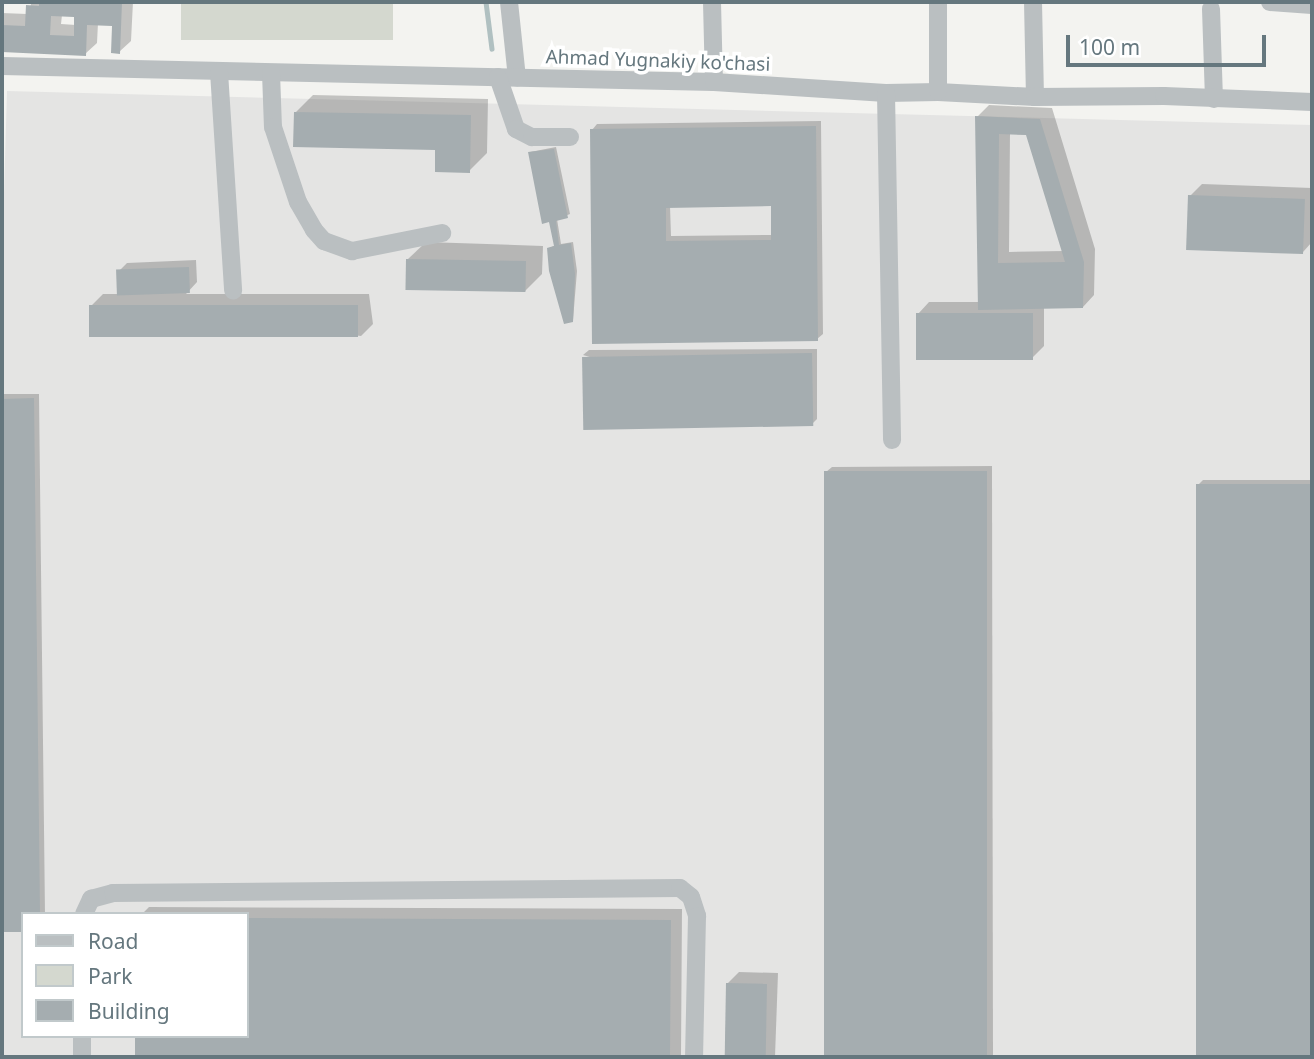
<!DOCTYPE html>
<style>
body{margin:0}
#map{position:relative;width:1314px;height:1059px;overflow:hidden;background:#f3f3f0;font-family:"Noto Sans",sans-serif}
div>[style]{position:absolute}
.built>*{inset:0;background:#e4e4e3}
.green>*{inset:0;background:#d4d8cf;transform-origin:0 0}
.shadow>*{inset:0;background:#0003}
.stream>*{height:4.5px;margin:-2.25px;padding:0 2.25px;transform-origin:2.25px;border-radius:2.25px;background:#b0c0c1}
.building>*{inset:0;background:#a5adb0;transform-origin:0 0}
.minor>*{height:18px;margin:-9px;padding:0 9px;transform-origin:9px;border-radius:9px;background:#babfc1}
span{translate:-50% -50%;white-space:nowrap;text-align:center;line-height:1.15;-webkit-text-stroke:7px #fff;paint-order:stroke}
.street-label{font-size:19px;color:#65777e}
.frame{position:absolute;inset:0;border:4px solid #65777e;pointer-events:none}
.legend{position:absolute;left:21px;top:912px;width:228px;height:126px;box-sizing:border-box;background:#fff;border:2px solid #c1c9cb;margin:0;padding:9px 12px;list-style:none;font-size:21px;color:#65777e}
.legend li{display:flex;align-items:center;gap:14px;height:35px}
.legend b{width:35px;border:2px solid #c1c9cb}
.scale{position:absolute;left:1066px;top:35px;width:200px;height:32px;box-sizing:border-box;border:4px solid #65777e;border-top:0;padding-left:9px;font-size:21px;line-height:24px;white-space:nowrap;color:#65777e;-webkit-text-stroke:5px #fff;paint-order:stroke}
</style>
<div id="map">
<div class="built">
<div style="clip-path:polygon(evenodd,7px 91px,1312px 125px,1312px 1057px,2px 1057px,2px 262px,7px 91px,23px 914px,247px 914px,247px 1036px,23px 1036px,23px 914px)"></div>
</div>
<div class="green">
<div style="left:181px;top:2px;width:212px;height:38px"></div>
</div>
<div class="shadow">
<div style="clip-path:polygon(evenodd,32px 2px,133px 2px,131px 41px,119px 52px,114px 24px,98px 23px,97px 43px,85px 54px,2px 51px,2px 13px,27px 14px,32px 2px,62px 15px,76px 15px,76px 25px,61px 24px,62px 15px)"></div>
<div style="clip-path:polygon(313px 95px,488px 99px,487px 153px,469px 171px,437px 148px,296px 112px)"></div>
<div style="clip-path:polygon(evenodd,989px 105px,1052px 108px,1095px 249px,1094px 295px,1083px 307px,1044px 307px,1044px 346px,1032px 358px,918px 314px,929px 302px,980px 302px,977px 117px,989px 105px,1010px 133px,1028px 133px,1064px 251px,1009px 252px,1010px 133px)"></div>
<div style="clip-path:polygon(evenodd,821px 121px,823px 334px,817px 339px,593px 342px,592px 130px,597px 124px,821px 121px,773px 205px,773px 235px,671px 236px,670px 206px,773px 205px)"></div>
<div style="clip-path:polygon(556px 147px,570px 214px,557px 219px,561px 244px,573px 242px,577px 271px,573px 320px,549px 248px,556px 245px,530px 152px)"></div>
<div style="clip-path:polygon(1202px 184px,1312px 188px,1312px 242px,1303px 252px,1190px 196px)"></div>
<div style="clip-path:polygon(426px 242px,543px 246px,542px 274px,524px 292px,408px 259px)"></div>
<div style="clip-path:polygon(196px 260px,197px 282px,186px 294px,369px 294px,373px 324px,361px 336px,91px 306px,103px 294px,119px 294px,118px 272px,127px 263px)"></div>
<div style="clip-path:polygon(817px 349px,817px 419px,812px 424px,583px 355px,589px 350px)"></div>
<div style="clip-path:polygon(2px 394px,39px 394px,45px 914px,23px 914px,23px 930px,2px 930px)"></div>
<div style="clip-path:polygon(992px 466px,993px 1057px,828px 1057px,826px 472px,832px 467px)"></div>
<div style="clip-path:polygon(1203px 480px,1312px 480px,1312px 1057px,1197px 1057px,1198px 485px)"></div>
<div style="clip-path:polygon(149px 907px,682px 909px,681px 1057px,137px 1057px,137px 1036px,247px 1036px,247px 914px,142px 914px)"></div>
<div style="clip-path:polygon(739px 972px,778px 973px,775px 1057px,725px 1057px,727px 984px)"></div>
</div>
<div class="stream">
<div style="left:486px;top:2px;width:47px;rotate:82.7deg"></div>
</div>
<div class="building">
<div style="clip-path:polygon(evenodd,39px 2px,122px 2px,120px 54px,111px 53px,112px 26px,87px 25px,86px 56px,2px 52px,2px 25px,25px 26px,26px 5px,39px 6px,39px 2px,51px 16px,74px 17px,74px 36px,50px 35px,51px 16px)"></div>
<div style="clip-path:polygon(294px 112px,471px 115px,470px 173px,435px 172px,435px 150px,293px 147px)"></div>
<div style="clip-path:polygon(evenodd,975px 116px,1040px 119px,1084px 262px,1083px 308px,978px 310px,975px 116px,999px 134px,1026px 135px,1065px 262px,998px 263px,999px 134px)"></div>
<div style="clip-path:polygon(evenodd,816px 126px,818px 341px,592px 344px,590px 129px,816px 126px,771px 206px,771px 240px,666px 241px,666px 208px,771px 206px)"></div>
<div style="clip-path:polygon(554px 149px,568px 218px,556px 221px,559px 245px,571px 243px,575px 274px,573px 322px,564px 324px,549px 271px,547px 248px,554px 246px,549px 222px,542px 224px,528px 152px)"></div>
<div style="left:1188px;top:195px;width:117px;height:55px;rotate:2deg"></div>
<div style="left:406px;top:259px;width:120px;height:31px;rotate:1deg"></div>
<div style="left:189px;top:267px;width:26px;height:73px;rotate:88deg"></div>
<div style="left:89px;top:305px;width:269px;height:32px"></div>
<div style="left:916px;top:313px;width:117px;height:47px"></div>
<div style="left:812px;top:353px;width:73px;height:230px;rotate:89deg"></div>
<div style="clip-path:polygon(34px 398px,40px 914px,23px 914px,23px 932px,2px 932px,2px 399px)"></div>
<div style="left:987px;top:471px;width:586px;height:163px;rotate:90deg"></div>
<div style="left:1196px;top:484px;width:116px;height:573px"></div>
<div style="clip-path:polygon(247px 918px,671px 920px,670px 1057px,135px 1057px,135px 1036px,247px 1036px)"></div>
<div style="left:726px;top:983px;width:41px;height:74px;rotate:1deg"></div>
</div>
<div class="minor">
<div style="left:509px;top:2px;width:76px;rotate:84deg"></div>
<div style="left:712px;top:2px;width:80px;rotate:88.6deg"></div>
<div style="left:1033px;top:2px;width:95px;rotate:88.8deg"></div>
<div style="left:1270px;top:2px;width:42px;rotate:4.1deg"></div>
<div style="left:1211px;top:9px;width:90px;rotate:88.1deg"></div>
<div style="left:2px;top:66px;width:712px;rotate:1.29deg"></div>
<div style="left:714px;top:82px;width:172px;rotate:3.7deg"></div>
<div style="left:886px;top:93px;width:52px;rotate:-1.1deg"></div>
<div style="left:938px;top:92px;width:97px;rotate:3deg"></div>
<div style="left:1035px;top:97px;width:129px;rotate:-0.4deg"></div>
<div style="left:1164px;top:96px;width:148px;rotate:2.3deg"></div>
<div style="left:219px;top:72px;width:219px;rotate:86.3deg"></div>
<div style="left:271px;top:73px;width:54px;rotate:87.9deg"></div>
<div style="left:273px;top:127px;width:79px;rotate:71.6deg"></div>
<div style="left:298px;top:202px;width:32px;rotate:60deg"></div>
<div style="left:314px;top:230px;width:15px;rotate:48deg"></div>
<div style="left:324px;top:241px;width:30px;rotate:20deg"></div>
<div style="left:352px;top:251px;width:92px;rotate:-11.3deg"></div>
<div style="left:498px;top:77px;width:55px;rotate:70.9deg"></div>
<div style="left:516px;top:129px;width:18px;rotate:27deg"></div>
<div style="left:532px;top:137px;width:38px"></div>
<div style="left:938px;top:92px;width:90px;rotate:-90deg"></div>
<div style="left:886px;top:93px;width:347px;rotate:89deg"></div>
<div style="left:84px;top:914px;width:17px;rotate:-65deg"></div>
<div style="left:91px;top:899px;width:23px;rotate:-15deg"></div>
<div style="left:113px;top:893px;width:567px;rotate:-0.51deg"></div>
<div style="left:680px;top:888px;width:14px;rotate:39deg"></div>
<div style="left:691px;top:897px;width:20px;rotate:72deg"></div>
<div style="left:697px;top:916px;width:141px;rotate:91.2deg"></div>
<div style="left:82px;top:1036px;width:21px;rotate:90deg"></div>
</div>
<div class="street-label">
<span style="left:658px;top:61px;rotate:2deg">Ahmad Yugnakiy ko'chasi</span>
</div>
<div class="frame"></div>
<ul class="legend">
<li><b style="height:9px;background:#babfc1"></b>Road</li>
<li><b style="height:19px;background:#d4d8cf"></b>Park</li>
<li><b style="height:19px;background:#a5adb0"></b>Building</li>
</ul>
<div class="scale">100 m</div>
</div>
